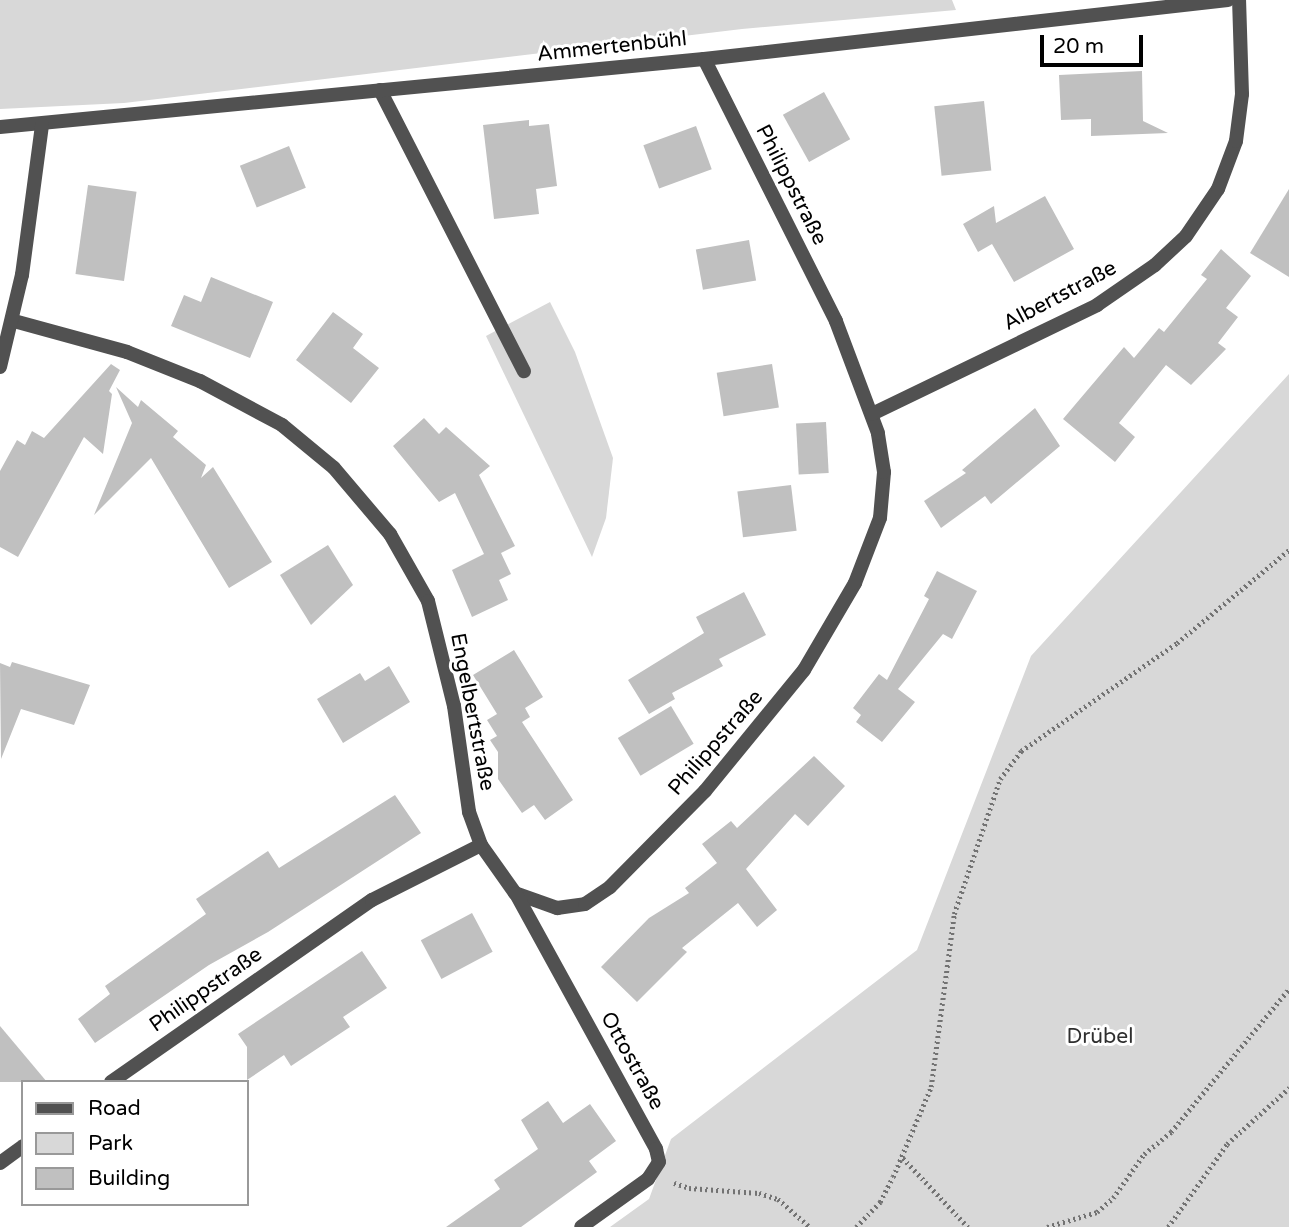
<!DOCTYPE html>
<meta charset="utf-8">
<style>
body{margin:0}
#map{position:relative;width:1289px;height:1227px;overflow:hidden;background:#fff;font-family:"Varela Round",sans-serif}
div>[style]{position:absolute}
.green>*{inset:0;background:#d8d8d8}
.building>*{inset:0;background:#c0c0c0;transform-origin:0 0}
.path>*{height:4.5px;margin-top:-2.25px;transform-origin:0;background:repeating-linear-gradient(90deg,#737373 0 2px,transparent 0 5.5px)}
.lane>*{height:14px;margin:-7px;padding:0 7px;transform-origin:7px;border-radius:7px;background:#515151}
.street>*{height:14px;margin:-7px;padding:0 7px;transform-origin:7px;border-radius:7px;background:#515151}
span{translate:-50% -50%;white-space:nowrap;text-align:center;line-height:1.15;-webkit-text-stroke:6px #fff;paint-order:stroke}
.street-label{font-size:21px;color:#000}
.park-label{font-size:21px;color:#2f2f2f}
.legend{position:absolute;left:21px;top:1080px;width:228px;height:126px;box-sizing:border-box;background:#fff;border:2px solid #999;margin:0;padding:9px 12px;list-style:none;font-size:21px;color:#000}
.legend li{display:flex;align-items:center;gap:14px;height:35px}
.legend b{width:35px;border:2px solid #999}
.scale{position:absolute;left:1040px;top:35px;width:103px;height:32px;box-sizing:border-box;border:4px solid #000;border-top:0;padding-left:9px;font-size:21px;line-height:24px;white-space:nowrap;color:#000;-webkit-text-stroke:5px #fff;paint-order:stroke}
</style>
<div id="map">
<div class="green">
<div style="clip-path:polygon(0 0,952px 0,956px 10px,742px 29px,124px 103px,0 109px)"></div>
<div style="clip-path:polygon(550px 302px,575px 352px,613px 458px,606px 518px,592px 557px,486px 336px)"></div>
<div style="clip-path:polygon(1289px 374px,1289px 1227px,610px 1227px,649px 1199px,671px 1139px,917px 950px,1031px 656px)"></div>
</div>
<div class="building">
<div style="clip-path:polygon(1142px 71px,1143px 121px,1168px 133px,1091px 136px,1091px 119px,1061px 120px,1059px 75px)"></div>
<div style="left:824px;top:92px;width:54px;height:47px;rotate:61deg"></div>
<div style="left:984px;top:101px;width:70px;height:50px;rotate:84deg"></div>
<div style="clip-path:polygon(529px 120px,529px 126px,549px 124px,557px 186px,536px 189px,539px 214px,494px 219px,483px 125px)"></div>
<div style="left:696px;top:126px;width:46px;height:56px;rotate:70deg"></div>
<div style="left:289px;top:146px;width:45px;height:53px;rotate:68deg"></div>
<div style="left:88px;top:185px;width:49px;height:90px;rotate:8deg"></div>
<div style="clip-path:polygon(1289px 189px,1289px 277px,1250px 253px)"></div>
<div style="clip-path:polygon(1045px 196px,1074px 249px,1014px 282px,992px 244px,978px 252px,963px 224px,994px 206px,996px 223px)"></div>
<div style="left:749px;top:240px;width:41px;height:54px;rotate:80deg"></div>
<div style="clip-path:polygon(1221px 249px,1251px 276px,1226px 308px,1238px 317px,1218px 343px,1226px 349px,1191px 385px,1166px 365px,1119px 423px,1135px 437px,1115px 462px,1063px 419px,1124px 347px,1134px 358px,1159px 328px,1164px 332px,1207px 279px,1201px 275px)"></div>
<div style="clip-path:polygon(211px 277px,273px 302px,250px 358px,171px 326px,184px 295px,201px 302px)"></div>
<div style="clip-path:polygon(333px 312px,363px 334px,353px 348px,379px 368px,351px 403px,296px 360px)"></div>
<div style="clip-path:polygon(111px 364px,120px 370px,109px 391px,112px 394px,103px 454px,84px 437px,18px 557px,0 547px,0 471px,17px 440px,25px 445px,32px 431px,44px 438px)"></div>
<div style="left:772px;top:364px;width:44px;height:56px;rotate:81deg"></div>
<div style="clip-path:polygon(116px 387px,138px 407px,141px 400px,178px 431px,173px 437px,206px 465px,201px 478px,213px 467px,272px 562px,229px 588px,151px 458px,94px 515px,132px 423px)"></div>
<div style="clip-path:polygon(1035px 408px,1060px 446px,991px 504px,985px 496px,941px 528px,924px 501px,966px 473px,962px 470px)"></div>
<div style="clip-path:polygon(424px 418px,439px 434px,446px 427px,490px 466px,479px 475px,515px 546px,501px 553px,511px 574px,499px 580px,508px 600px,472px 617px,452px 570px,484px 554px,455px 493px,439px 502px,393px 446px)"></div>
<div style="left:826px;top:422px;width:51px;height:30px;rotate:87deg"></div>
<div style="left:791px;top:485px;width:46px;height:54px;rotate:83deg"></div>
<div style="clip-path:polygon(328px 545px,353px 585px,311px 625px,280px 575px)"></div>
<div style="clip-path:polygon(937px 571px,977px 591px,952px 639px,943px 634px,898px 689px,915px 702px,882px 742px,856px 722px,861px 715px,853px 708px,879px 674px,887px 680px,929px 599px,924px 596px)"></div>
<div style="clip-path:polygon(744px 592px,766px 635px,719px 659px,723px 666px,672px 693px,675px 699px,649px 714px,628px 680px,704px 633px,696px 617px)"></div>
<div style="clip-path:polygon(514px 650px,543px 697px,525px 708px,530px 717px,522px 722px,573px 800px,545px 820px,534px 805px,522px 813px,498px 779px,498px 752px,490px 740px,497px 736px,487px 720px,497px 714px,473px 675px)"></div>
<div style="clip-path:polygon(12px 662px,90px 685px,74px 725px,21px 709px,1px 759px,0 663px,10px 667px)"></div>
<div style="clip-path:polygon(389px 666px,410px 702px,343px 743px,317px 699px,360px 673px,365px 681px)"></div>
<div style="left:671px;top:706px;width:44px;height:62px;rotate:59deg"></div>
<div style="clip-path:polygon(814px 756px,845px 786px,808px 826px,795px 814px,746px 869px,777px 910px,757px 927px,738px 903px,682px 948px,687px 952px,637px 1002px,601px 967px,649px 918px,689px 893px,685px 888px,717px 863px,702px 844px,731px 821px,737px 828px)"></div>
<div style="clip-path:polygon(395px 795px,421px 833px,268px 932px,209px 965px,95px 1043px,78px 1019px,110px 994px,105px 986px,206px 914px,196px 899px,268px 851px,279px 868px)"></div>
<div style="left:472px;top:913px;width:44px;height:58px;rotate:62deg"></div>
<div style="clip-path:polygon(362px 951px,387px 988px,343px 1017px,350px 1027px,291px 1066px,284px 1055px,247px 1080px,247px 1047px,238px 1034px)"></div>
<div style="clip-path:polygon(0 1026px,47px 1082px,0 1082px)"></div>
<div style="clip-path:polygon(548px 1101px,563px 1123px,590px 1104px,616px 1141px,589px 1161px,597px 1172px,521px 1227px,446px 1227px,500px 1189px,494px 1180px,538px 1149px,521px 1120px)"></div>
</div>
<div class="path">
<div style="left:903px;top:1158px;width:95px;rotate:46.7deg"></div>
<div style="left:674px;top:1183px;width:16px;rotate:18deg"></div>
<div style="left:689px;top:1188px;width:70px;rotate:4.1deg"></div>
<div style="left:759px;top:1193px;width:20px;rotate:18deg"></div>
<div style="left:778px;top:1199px;width:43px;rotate:41.2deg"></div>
<div style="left:856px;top:1227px;width:35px;rotate:-46deg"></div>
<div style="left:880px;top:1202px;width:28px;rotate:-63deg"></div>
<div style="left:893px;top:1177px;width:98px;rotate:-67.1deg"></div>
<div style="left:931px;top:1087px;width:175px;rotate:-82.4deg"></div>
<div style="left:954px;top:914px;width:143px;rotate:-71.2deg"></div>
<div style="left:1000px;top:779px;width:35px;rotate:-53deg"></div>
<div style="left:1021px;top:751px;width:190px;rotate:-34.7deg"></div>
<div style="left:1177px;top:643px;width:146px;rotate:-39.7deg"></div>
<div style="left:1047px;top:1227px;width:52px;rotate:-16.7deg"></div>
<div style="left:1097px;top:1212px;width:21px;rotate:-41deg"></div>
<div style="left:1113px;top:1198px;width:54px;rotate:-54.8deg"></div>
<div style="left:1144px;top:1154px;width:35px;rotate:-39deg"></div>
<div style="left:1171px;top:1132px;width:185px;rotate:-50.5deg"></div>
<div style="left:1168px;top:1227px;width:102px;rotate:-54.6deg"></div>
<div style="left:1227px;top:1144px;width:84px;rotate:-42.1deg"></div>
</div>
<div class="lane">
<div style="left:380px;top:90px;width:316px;rotate:62.9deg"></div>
</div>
<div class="street">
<div style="left:0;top:127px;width:707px;rotate:-5.52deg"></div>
<div style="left:704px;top:59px;width:527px;rotate:-6.42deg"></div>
<div style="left:14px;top:321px;width:117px;rotate:15.3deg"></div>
<div style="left:127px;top:352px;width:79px;rotate:21.7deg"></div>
<div style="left:200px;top:381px;width:93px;rotate:28.2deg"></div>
<div style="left:282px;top:425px;width:67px;rotate:39.6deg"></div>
<div style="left:334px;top:468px;width:87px;rotate:49.7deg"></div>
<div style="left:390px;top:534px;width:77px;rotate:60.4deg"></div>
<div style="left:428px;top:601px;width:108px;rotate:76.1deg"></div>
<div style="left:454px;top:706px;width:107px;rotate:81.9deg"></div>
<div style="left:469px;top:812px;width:35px;rotate:70deg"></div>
<div style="left:481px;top:845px;width:59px;rotate:54.7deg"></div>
<div style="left:515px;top:893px;width:45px;rotate:19.7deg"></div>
<div style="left:557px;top:908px;width:28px;rotate:-8deg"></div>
<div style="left:585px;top:904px;width:30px;rotate:-34deg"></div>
<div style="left:610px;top:887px;width:135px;rotate:-45.3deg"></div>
<div style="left:705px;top:791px;width:156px;rotate:-50.7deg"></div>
<div style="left:804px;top:670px;width:101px;rotate:-59.6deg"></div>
<div style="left:855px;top:583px;width:70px;rotate:-69deg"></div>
<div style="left:880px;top:518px;width:46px;rotate:-85deg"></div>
<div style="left:884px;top:472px;width:39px;rotate:-99deg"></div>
<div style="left:878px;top:433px;width:120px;rotate:-110.6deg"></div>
<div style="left:836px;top:321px;width:293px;rotate:-116.7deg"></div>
<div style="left:0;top:367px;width:95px;rotate:-76.6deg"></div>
<div style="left:22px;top:275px;width:151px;rotate:-82.4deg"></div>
<div style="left:872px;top:414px;width:250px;rotate:-25.8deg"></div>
<div style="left:1097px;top:305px;width:70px;rotate:-34.6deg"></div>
<div style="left:1155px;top:265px;width:42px;rotate:-43.1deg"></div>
<div style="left:1186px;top:236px;width:57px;rotate:-55.8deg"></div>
<div style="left:1218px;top:189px;width:51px;rotate:-69.4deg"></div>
<div style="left:1236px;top:141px;width:47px;rotate:-82.7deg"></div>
<div style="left:1242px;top:94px;width:94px;rotate:-91.8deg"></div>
<div style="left:516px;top:894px;width:291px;rotate:61.2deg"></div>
<div style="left:656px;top:1149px;width:13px;rotate:77deg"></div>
<div style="left:659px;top:1162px;width:20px;rotate:123deg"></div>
<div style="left:648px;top:1179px;width:82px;rotate:144.4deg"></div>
<div style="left:111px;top:1082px;width:318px;rotate:-34.9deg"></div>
<div style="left:372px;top:900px;width:122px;rotate:-26.8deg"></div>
<div style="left:0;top:1163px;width:29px;rotate:-36deg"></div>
</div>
<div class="street-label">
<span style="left:612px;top:47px;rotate:-6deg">Ammertenbühl</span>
<span style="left:791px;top:185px;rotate:63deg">Philippstraße</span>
<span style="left:1060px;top:296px;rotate:-28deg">Albertstraße</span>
<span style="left:472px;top:712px;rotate:79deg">Engelbertstraße</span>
<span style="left:716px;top:743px;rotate:-49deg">Philippstraße</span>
<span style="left:206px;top:990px;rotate:-35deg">Philippstraße</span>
<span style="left:632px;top:1061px;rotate:61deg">Ottostraße</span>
</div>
<div class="park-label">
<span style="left:1100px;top:1037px">Drübel</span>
</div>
<ul class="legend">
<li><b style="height:9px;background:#515151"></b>Road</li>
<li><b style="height:19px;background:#d8d8d8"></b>Park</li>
<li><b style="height:19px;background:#c0c0c0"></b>Building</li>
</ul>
<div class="scale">20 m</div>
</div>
